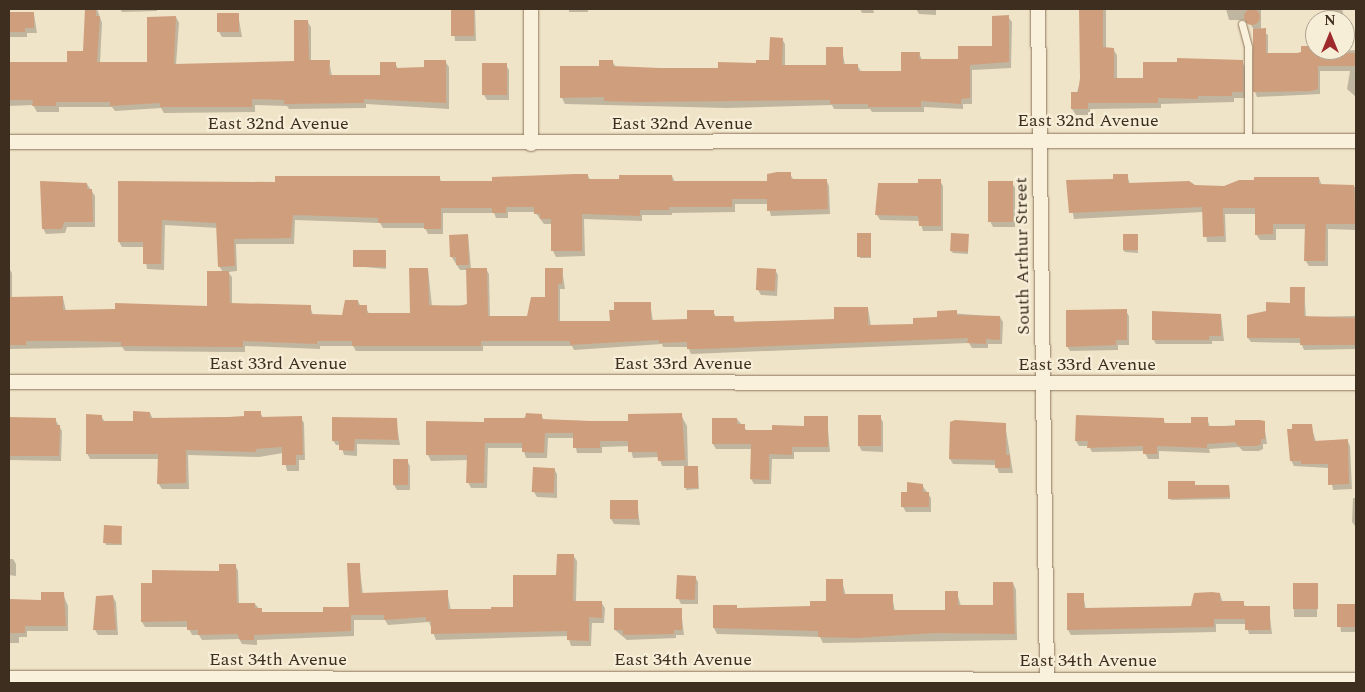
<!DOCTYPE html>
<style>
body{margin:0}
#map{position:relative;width:1365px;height:692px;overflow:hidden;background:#f0e4c8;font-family:Spectral,serif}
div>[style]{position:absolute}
.shadow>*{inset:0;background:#0003;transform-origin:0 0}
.building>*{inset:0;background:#cf9f7d;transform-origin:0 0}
.round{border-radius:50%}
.roads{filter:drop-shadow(0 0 1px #8d765c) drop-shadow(0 0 1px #8d765c)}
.lane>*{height:7px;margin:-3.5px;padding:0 3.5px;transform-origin:3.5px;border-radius:3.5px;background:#faf1dc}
.street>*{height:14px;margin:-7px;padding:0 7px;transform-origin:7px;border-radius:7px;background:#faf1dc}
span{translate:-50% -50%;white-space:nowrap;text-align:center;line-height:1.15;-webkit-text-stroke:4.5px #f7eed8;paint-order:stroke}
.street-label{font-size:18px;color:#3d2e20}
.frame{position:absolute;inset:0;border:10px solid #3d2e20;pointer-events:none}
.north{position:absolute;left:1305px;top:10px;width:50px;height:50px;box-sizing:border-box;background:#f7eed8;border:1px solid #ada18e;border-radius:50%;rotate:0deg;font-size:14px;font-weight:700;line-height:20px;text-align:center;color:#3d2e20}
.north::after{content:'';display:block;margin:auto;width:18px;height:22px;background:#9e2a2b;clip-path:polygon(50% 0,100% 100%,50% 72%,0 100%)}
</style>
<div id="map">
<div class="shadow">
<div style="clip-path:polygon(86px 9px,97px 9px,102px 23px,100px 63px,148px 63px,176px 17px,179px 23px,176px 65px,296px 63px,307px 21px,311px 27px,311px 61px,329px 61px,332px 76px,381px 76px,395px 63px,398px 69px,425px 68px,445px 61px,449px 67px,449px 109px,366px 104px,366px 108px,289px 109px,287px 106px,255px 105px,255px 112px,164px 113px,161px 108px,115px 111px,112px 107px,59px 107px,59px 112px,37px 112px,33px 105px,9px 106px,9px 63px,69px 63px,85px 52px)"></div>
<div style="clip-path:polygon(120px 9px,157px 9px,157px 11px,122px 12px)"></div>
<div style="clip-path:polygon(451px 9px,475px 9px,476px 41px,455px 41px)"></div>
<div style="left:569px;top:9px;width:19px;height:3px"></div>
<div style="clip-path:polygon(860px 9px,873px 9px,874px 13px,862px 13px)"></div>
<div style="clip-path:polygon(916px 9px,936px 9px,936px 15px,919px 14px)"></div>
<div style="clip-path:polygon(1080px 9px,1106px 9px,1106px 49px,1113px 49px,1117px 55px,1117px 80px,1144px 79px,1242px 61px,1245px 67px,1245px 98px,1234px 98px,1234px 102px,1161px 104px,1161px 108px,1090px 109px,1090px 115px,1076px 115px,1072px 109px,1081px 79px)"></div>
<div style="clip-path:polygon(1226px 9px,1261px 9px,1261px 30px,1268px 35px,1268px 55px,1356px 50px,1356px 97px,1347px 89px,1350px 71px,1320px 71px,1320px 94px,1257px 97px,1255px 92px,1254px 30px,1248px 20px,1229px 20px)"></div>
<div style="clip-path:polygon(1331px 9px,1342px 9px,1345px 20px,1330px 20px)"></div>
<div style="clip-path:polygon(9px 13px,34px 14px,37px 33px,27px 33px,27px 37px,9px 37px)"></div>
<div style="clip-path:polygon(238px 14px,242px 37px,222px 37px,219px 32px)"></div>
<div style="clip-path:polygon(1008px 17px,1012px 22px,1011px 68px,972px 70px,972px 104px,963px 104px,963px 109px,924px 107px,924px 112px,872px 112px,870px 109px,834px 109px,832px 105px,727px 108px,565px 104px,562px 98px,561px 67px,600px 67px,612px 61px,616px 67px,660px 69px,719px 69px,757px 64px,770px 61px,782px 39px,785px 44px,785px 66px,827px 66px,842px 49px,845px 65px,857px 65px,861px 71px,902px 72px,919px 53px,922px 60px,959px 61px,993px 47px)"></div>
<div style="clip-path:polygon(506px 65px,509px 70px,509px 100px,487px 100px,484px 95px)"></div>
<div style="clip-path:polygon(790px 174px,793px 179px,826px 180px,829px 186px,830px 214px,771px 216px,768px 204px,735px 204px,735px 212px,672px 213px,672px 215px,642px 215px,642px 221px,584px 219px,585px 256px,556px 257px,553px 251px,552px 224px,544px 224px,535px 212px,508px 212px,508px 218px,496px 218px,494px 213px,443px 213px,443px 234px,428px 234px,425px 228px,383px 228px,380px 223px,295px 220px,294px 244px,236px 244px,237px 271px,228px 272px,232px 277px,232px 304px,310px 306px,313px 315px,343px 316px,358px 301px,361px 307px,366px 307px,369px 314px,411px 314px,428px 269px,432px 306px,468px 305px,467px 270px,460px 270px,451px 256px,468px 235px,471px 269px,486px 269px,489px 274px,490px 318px,528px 318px,546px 298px,562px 269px,565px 289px,560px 289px,560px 322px,611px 322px,650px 303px,653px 321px,688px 320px,713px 311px,716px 317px,733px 318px,736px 323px,835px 320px,868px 308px,871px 326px,914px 325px,938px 319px,938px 312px,1000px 317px,1003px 322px,1002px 344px,988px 344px,988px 348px,972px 348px,969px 343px,691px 354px,688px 347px,663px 347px,662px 344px,574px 350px,572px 346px,483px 346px,483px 351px,356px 351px,353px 346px,320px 346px,320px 349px,245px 346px,245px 352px,231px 352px,125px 351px,122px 347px,9px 349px,9px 268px,12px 273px,12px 298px,63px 298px,66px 311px,209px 307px,223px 272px,219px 266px,218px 228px,165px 225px,164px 270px,147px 269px,144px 247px,122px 247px,119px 242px,119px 183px,244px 184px,439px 177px,442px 183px,493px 183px,588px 176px,591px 181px,672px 176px,675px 182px,768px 182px)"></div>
<div style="clip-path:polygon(1127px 175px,1130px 184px,1225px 187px,1319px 178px,1322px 186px,1356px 187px,1356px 230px,1328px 229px,1328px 266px,1309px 266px,1305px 260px,1306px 229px,1276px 229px,1276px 240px,1260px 240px,1256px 234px,1256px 214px,1225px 214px,1226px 242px,1207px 242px,1203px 212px,1074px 219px,1067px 181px,1115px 180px)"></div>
<div style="clip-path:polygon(940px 181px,943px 186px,943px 231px,923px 231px,920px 221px,880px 220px,877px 215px,919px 185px)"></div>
<div style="clip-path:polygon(1012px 183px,1015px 188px,1015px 227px,993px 227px,990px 221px)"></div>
<div style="clip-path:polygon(87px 184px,95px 196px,95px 227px,67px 227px,65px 233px,46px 234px,43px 228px)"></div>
<div style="clip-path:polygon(870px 235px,871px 258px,860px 258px,859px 256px)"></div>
<div style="clip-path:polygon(968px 235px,968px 254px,953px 253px,951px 251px)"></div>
<div style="clip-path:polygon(1137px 235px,1138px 253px,1125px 252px,1123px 250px)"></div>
<div style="clip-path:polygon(385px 251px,386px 269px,354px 266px)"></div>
<div style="clip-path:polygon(775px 270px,778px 275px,777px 296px,761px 295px,758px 290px)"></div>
<div style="clip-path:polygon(1304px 289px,1306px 317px,1356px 316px,1356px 349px,1304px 350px,1301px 343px,1251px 342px,1248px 338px,1267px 312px,1291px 304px)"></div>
<div style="clip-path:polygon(1126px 311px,1129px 316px,1129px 345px,1118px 345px,1118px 350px,1070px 351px,1067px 346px)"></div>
<div style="clip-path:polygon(1221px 315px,1224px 341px,1212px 341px,1212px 344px,1156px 344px,1153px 339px)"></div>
<div style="clip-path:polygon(260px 412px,263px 418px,301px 418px,304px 423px,305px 460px,299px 460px,299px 471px,287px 471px,283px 453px,259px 457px,188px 455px,189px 489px,162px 489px,158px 483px,159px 459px,90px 459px,87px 453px,101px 416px,105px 422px,134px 423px,150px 413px,153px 419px,246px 417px)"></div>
<div style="clip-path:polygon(541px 415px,544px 420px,629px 422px,681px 415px,687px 426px,688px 467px,698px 469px,699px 489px,686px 490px,685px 466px,662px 466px,659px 457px,633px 458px,630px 446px,602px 447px,602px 453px,577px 453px,574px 438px,548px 438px,547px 458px,526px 458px,523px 448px,488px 448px,487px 488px,471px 488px,468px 482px,468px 460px,431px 461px,428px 455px,485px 424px)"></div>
<div style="clip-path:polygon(859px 416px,880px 417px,883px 422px,883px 452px,862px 451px,859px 446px)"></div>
<div style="clip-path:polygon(9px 418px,55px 419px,62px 431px,61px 461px,9px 460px)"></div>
<div style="clip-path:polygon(827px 418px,830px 452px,794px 452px,794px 459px,772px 459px,771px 484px,754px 484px,751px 479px,752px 449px,716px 449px,713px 444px,737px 419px,747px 431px,773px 431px,805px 427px)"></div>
<div style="clip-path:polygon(1207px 418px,1210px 427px,1264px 423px,1267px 444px,1263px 444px,1263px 449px,1259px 451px,1243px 451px,1239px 447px,1209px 449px,1210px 453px,1159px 451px,1159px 459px,1148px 459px,1144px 451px,1092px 452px,1089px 446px,1079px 446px,1076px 441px,1163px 419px,1166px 425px,1192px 425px)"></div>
<div style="clip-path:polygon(396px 419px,400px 445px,357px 444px,357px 456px,344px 455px,341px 445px,336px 445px,333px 440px)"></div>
<div style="clip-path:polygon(1005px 424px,1013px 473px,999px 473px,996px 465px,953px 464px,950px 459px)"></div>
<div style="clip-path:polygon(1311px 425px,1316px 442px,1347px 440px,1350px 446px,1352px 489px,1333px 490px,1329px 468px,1294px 466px,1291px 460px)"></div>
<div style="clip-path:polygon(394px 461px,407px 461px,410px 466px,410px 490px,397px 490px,394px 485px)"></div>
<div style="clip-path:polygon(534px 469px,554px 469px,557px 474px,557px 498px,537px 497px,534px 492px)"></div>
<div style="clip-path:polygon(1194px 483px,1196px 486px,1229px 486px,1230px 499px,1170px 500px)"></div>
<div style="clip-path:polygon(922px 485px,931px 498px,931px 512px,906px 512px,903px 507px,908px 493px)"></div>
<div style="clip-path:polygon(1353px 498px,1356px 498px,1356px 527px,1352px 522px)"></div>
<div style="clip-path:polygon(637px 502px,640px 525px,614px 524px,611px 519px)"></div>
<div style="clip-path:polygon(121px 527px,122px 545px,106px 545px,105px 542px)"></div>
<div style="clip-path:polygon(573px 555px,577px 561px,576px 602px,601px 602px,605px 608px,604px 623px,592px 623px,591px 646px,571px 646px,568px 636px,436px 640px,429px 622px,388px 625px,385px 620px,354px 620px,354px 636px,257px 640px,257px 645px,242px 644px,239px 639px,202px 640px,199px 635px,192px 635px,188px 627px,145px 627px,142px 622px,153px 584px,220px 573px,235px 565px,238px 571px,239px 604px,255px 604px,264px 614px,324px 614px,350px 609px,359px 564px,363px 594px,447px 591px,451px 611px,514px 609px,558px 576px)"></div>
<div style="clip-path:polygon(9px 559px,13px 559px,16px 564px,16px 576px,9px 575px)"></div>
<div style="clip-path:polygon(695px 577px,698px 582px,698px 604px,681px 604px,678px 598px)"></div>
<div style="clip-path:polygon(842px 581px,846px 596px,892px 596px,895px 611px,946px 611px,957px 593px,961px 606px,994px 606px,1013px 583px,1016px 590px,1017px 640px,823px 643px,820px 637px,717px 634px,714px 628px,738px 609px,811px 607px,827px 602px)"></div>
<div style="left:1294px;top:585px;width:23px;height:32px"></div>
<div style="clip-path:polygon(63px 594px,68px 606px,68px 631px,27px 631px,27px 637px,19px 637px,19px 643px,9px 643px,9px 601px,42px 601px)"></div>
<div style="clip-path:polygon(1083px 594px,1086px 610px,1192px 608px,1220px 594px,1223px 603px,1243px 603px,1246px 608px,1269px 608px,1272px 634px,1249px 634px,1246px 624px,1216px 624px,1216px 632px,1071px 635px,1068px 630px)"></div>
<div style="clip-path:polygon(97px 597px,113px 597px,116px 602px,118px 635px,98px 635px,95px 630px)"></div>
<div style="clip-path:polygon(1338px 606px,1356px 606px,1356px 632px,1341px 632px)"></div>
<div style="clip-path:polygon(681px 610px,684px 635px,676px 635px,676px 638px,627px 640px,615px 630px)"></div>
</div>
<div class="building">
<div class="round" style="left:1244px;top:9px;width:16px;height:16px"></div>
<div style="clip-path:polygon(85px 9px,96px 9px,96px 16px,100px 16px,97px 62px,147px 62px,147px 17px,176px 16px,174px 64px,294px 61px,294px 20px,308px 20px,309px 60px,330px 60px,329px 75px,380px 75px,380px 62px,396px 62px,396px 68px,424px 67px,424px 60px,446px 60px,446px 103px,364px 99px,364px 103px,284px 104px,284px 100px,252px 99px,252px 107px,160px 107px,160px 103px,110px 106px,110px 102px,56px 102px,56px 106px,32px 106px,33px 100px,9px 100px,9px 62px,67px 62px,67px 51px,83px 51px)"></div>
<div style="left:451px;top:9px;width:23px;height:27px"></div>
<div style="clip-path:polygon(1079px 9px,1103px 9px,1103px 47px,1114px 48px,1114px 78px,1143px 78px,1143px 62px,1177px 62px,1177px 58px,1243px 60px,1243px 92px,1232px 92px,1232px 96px,1198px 96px,1198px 99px,1158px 98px,1158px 103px,1088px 103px,1088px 109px,1071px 109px,1071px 92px,1078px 92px,1080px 78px)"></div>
<div style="clip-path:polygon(9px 12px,34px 12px,34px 28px,25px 28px,25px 32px,9px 32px)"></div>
<div style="left:217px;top:13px;width:22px;height:19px"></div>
<div style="clip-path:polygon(1009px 15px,1009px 62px,970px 65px,970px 98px,961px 99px,961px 104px,921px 101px,921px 107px,868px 107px,868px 104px,830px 104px,830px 100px,635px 102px,604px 101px,604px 97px,560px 98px,560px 66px,599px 66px,599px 60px,613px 60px,613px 66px,660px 68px,718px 68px,718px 62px,756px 63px,756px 60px,769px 60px,770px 37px,783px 38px,782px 65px,826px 65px,826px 47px,843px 47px,843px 64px,858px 64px,858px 71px,901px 71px,901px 52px,920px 52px,919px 59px,958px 59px,958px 46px,992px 46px,992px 16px)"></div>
<div style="clip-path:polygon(1266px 28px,1266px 53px,1297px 53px,1301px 52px,1301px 46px,1315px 46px,1317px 52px,1356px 53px,1356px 66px,1318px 66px,1318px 89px,1311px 91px,1253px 92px,1253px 29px)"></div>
<div style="left:482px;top:63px;width:25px;height:32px"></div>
<div style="clip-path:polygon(777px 172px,791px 172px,791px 179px,827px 179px,828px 209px,767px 211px,767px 199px,732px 199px,732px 207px,669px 207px,669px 210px,640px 210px,640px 216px,582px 214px,582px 251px,551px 251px,551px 219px,540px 219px,540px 214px,534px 214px,534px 207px,506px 207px,506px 213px,492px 213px,492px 208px,441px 208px,441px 229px,424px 229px,424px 223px,378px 223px,378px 218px,293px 215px,291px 238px,234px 239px,235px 266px,218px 267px,216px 223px,162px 220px,161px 264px,143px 264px,143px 242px,118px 242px,118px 181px,275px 182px,275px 176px,440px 176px,440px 181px,492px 181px,492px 177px,575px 174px,588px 174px,588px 179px,619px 179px,619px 175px,672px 175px,672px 181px,767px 181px,767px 174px)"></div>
<div style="clip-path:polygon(1113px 174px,1128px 174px,1128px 183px,1189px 181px,1195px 185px,1224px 186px,1239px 180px,1254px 180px,1254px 177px,1319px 177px,1319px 184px,1354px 185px,1356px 224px,1326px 224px,1325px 261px,1304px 261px,1305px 224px,1273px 224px,1273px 234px,1255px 235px,1255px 208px,1223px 208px,1224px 236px,1203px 237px,1202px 207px,1069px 213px,1066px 180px,1113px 179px)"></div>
<div style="clip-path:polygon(918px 179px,941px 179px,941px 226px,919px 226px,918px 216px,875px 215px,878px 183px,918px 183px)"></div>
<div style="clip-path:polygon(40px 181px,87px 183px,87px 189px,92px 189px,93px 222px,64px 222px,62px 229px,42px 229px)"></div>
<div style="left:1013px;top:181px;width:41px;height:25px;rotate:90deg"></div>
<div style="left:871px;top:233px;width:24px;height:14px;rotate:90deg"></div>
<div style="left:951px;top:233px;width:18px;height:18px;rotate:3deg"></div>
<div style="clip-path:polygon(468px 234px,469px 265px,456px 265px,456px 257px,450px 257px,449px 235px)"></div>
<div style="left:1123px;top:234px;width:15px;height:16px"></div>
<div style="left:353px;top:250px;width:33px;height:17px"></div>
<div style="clip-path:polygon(409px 268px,428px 268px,429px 305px,460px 306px,467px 304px,466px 268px,487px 268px,488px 316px,527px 316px,531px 297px,545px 297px,545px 268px,563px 268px,562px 284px,558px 284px,558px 321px,610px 321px,609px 310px,614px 310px,614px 302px,651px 302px,651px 320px,687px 319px,687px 310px,714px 310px,714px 316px,734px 316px,733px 322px,834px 319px,834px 307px,868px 307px,868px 325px,913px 324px,913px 318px,937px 317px,937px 311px,957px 310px,957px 315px,1000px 316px,1000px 340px,986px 339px,986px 344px,967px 343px,968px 338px,703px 349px,687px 349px,687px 342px,659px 343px,659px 340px,570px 345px,570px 341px,481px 341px,481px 346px,352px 346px,352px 341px,317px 341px,317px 344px,243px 341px,243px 347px,227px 347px,121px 346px,121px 342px,79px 341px,26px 341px,26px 345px,9px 345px,9px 297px,63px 296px,63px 310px,115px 309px,115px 303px,207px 306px,207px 271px,229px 271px,230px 303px,311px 305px,311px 314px,342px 315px,345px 300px,358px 300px,358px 305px,367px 305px,367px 313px,410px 313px)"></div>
<div style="left:757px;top:268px;width:19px;height:22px;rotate:3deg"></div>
<div style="clip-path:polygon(1290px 287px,1305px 287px,1304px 316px,1356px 318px,1356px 345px,1300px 345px,1300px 338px,1247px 338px,1247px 315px,1266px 311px,1266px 302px,1290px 303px)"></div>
<div style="clip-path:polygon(1127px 309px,1127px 340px,1116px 340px,1116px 345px,1066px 347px,1066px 310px)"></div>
<div style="clip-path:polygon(1152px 311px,1221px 314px,1221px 336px,1209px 336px,1209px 340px,1152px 340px)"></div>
<div style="clip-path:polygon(133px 411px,150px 412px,150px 418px,228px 417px,244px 416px,244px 411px,261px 411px,261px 417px,302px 416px,303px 455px,296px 455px,296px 465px,282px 465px,282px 447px,256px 449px,256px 452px,186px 450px,186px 483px,157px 484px,158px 454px,86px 454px,86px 414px,102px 415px,102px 421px,133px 421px)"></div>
<div style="clip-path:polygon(526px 413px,542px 414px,542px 419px,590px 421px,628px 421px,628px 414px,682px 413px,685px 460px,658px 461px,657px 452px,628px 452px,628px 441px,600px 441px,600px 448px,573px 448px,573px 433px,545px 433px,544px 453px,522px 452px,522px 443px,485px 443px,484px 483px,466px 483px,467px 455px,426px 455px,426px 421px,484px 422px,484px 418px,525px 418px)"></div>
<div style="left:858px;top:415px;width:23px;height:31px"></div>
<div style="clip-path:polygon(1076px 415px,1164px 418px,1164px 423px,1191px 423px,1191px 417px,1208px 417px,1208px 426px,1235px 426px,1235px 420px,1260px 420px,1265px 421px,1265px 439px,1261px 439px,1261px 444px,1256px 446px,1239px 446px,1235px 442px,1207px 444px,1207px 448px,1157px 446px,1157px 454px,1143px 454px,1143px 446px,1087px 448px,1088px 441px,1075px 441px)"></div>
<div style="clip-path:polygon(804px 416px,828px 416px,828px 447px,792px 447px,792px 455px,769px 454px,769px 480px,750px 479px,751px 444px,712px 444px,712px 418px,737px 418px,737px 424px,745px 424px,745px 430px,772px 430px,772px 425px,804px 426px)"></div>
<div style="clip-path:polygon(9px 417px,56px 418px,56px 425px,60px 425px,59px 456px,9px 456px)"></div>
<div style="clip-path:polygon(332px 417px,397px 418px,398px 440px,355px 439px,354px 451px,339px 450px,339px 441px,332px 441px)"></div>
<div style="clip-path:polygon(955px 420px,1006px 423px,1006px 455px,1010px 455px,1010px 468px,995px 468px,995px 460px,949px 459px,950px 422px)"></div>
<div style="clip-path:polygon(1292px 424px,1312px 424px,1314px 441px,1348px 439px,1349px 484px,1328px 485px,1328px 464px,1301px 464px,1301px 461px,1290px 461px,1287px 429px,1292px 429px)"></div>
<div style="left:408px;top:459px;width:26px;height:15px;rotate:90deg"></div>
<div style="left:684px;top:466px;width:14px;height:22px"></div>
<div style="left:533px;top:467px;width:22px;height:25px;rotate:3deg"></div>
<div style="clip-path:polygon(1168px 481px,1195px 481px,1195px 485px,1229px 485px,1230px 497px,1168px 499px)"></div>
<div style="clip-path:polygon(907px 482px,923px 484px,923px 492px,929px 492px,929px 507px,901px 507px,901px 492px,907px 492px)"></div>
<div style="left:610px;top:500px;width:28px;height:19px"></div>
<div style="left:104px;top:525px;width:18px;height:18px;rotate:3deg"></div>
<div style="clip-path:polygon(557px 554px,574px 554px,573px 601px,602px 601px,602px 618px,589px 617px,589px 641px,567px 640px,567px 631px,431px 634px,431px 621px,426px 621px,426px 617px,384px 620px,384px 615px,351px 615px,351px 631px,254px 635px,254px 640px,240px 640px,237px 634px,198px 635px,198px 630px,187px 630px,187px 621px,141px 622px,141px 583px,152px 583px,152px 570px,219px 571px,219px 564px,236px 564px,237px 603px,255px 603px,255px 608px,262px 608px,262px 612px,323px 612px,323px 607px,349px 607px,347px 563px,360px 563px,361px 593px,448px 590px,448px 609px,491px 609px,491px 607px,513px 607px,513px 575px,556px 575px)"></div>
<div style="left:677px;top:575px;width:19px;height:24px;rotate:3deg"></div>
<div style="clip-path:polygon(826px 579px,843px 579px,843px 594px,893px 594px,893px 610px,945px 610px,945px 591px,958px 591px,958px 605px,993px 605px,993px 582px,1013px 582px,1015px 634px,935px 633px,857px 638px,818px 637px,818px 631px,713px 628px,713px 605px,737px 605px,737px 608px,810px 606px,810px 601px,826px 601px)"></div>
<div style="left:1318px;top:583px;width:26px;height:25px;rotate:90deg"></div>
<div style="clip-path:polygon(41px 592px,64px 592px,66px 626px,25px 626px,25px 633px,9px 633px,9px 599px,41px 600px)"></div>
<div style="clip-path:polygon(1212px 592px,1220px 593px,1220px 601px,1244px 601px,1244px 606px,1270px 606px,1270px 630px,1245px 630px,1245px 619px,1214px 619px,1214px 627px,1067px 630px,1067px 593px,1084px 593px,1084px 608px,1191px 606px,1194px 593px)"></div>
<div style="clip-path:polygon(113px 595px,116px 630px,93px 630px,96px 596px)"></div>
<div style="left:1356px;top:604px;width:23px;height:19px;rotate:90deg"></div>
<div style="clip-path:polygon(614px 608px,682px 608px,682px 630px,674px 630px,674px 634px,623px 635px,623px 630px,614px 630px)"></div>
</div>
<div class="roads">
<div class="lane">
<div style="left:1242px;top:24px;width:24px;rotate:75deg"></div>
<div style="left:1248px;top:47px;width:93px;rotate:90deg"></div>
</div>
<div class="street">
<div style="left:1038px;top:9px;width:674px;rotate:89.23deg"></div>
<div style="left:9px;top:142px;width:1347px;rotate:-0.04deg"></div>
<div style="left:531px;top:144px;width:135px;rotate:-90deg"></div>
<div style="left:9px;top:382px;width:1347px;rotate:0.04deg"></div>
<div style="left:9px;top:678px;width:1347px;rotate:0.09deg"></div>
</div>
</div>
<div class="street-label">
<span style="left:1088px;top:121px">East 32nd Avenue</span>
<span style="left:278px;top:124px">East 32nd Avenue</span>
<span style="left:682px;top:124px">East 32nd Avenue</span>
<span style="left:1023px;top:256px;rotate:-91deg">South Arthur Street</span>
<span style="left:278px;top:364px">East 33rd Avenue</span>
<span style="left:683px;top:364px">East 33rd Avenue</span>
<span style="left:1087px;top:365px">East 33rd Avenue</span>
<span style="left:278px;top:660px">East 34th Avenue</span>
<span style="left:683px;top:660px">East 34th Avenue</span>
<span style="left:1088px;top:661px">East 34th Avenue</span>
</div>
<div class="frame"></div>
<div class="north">N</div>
</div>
